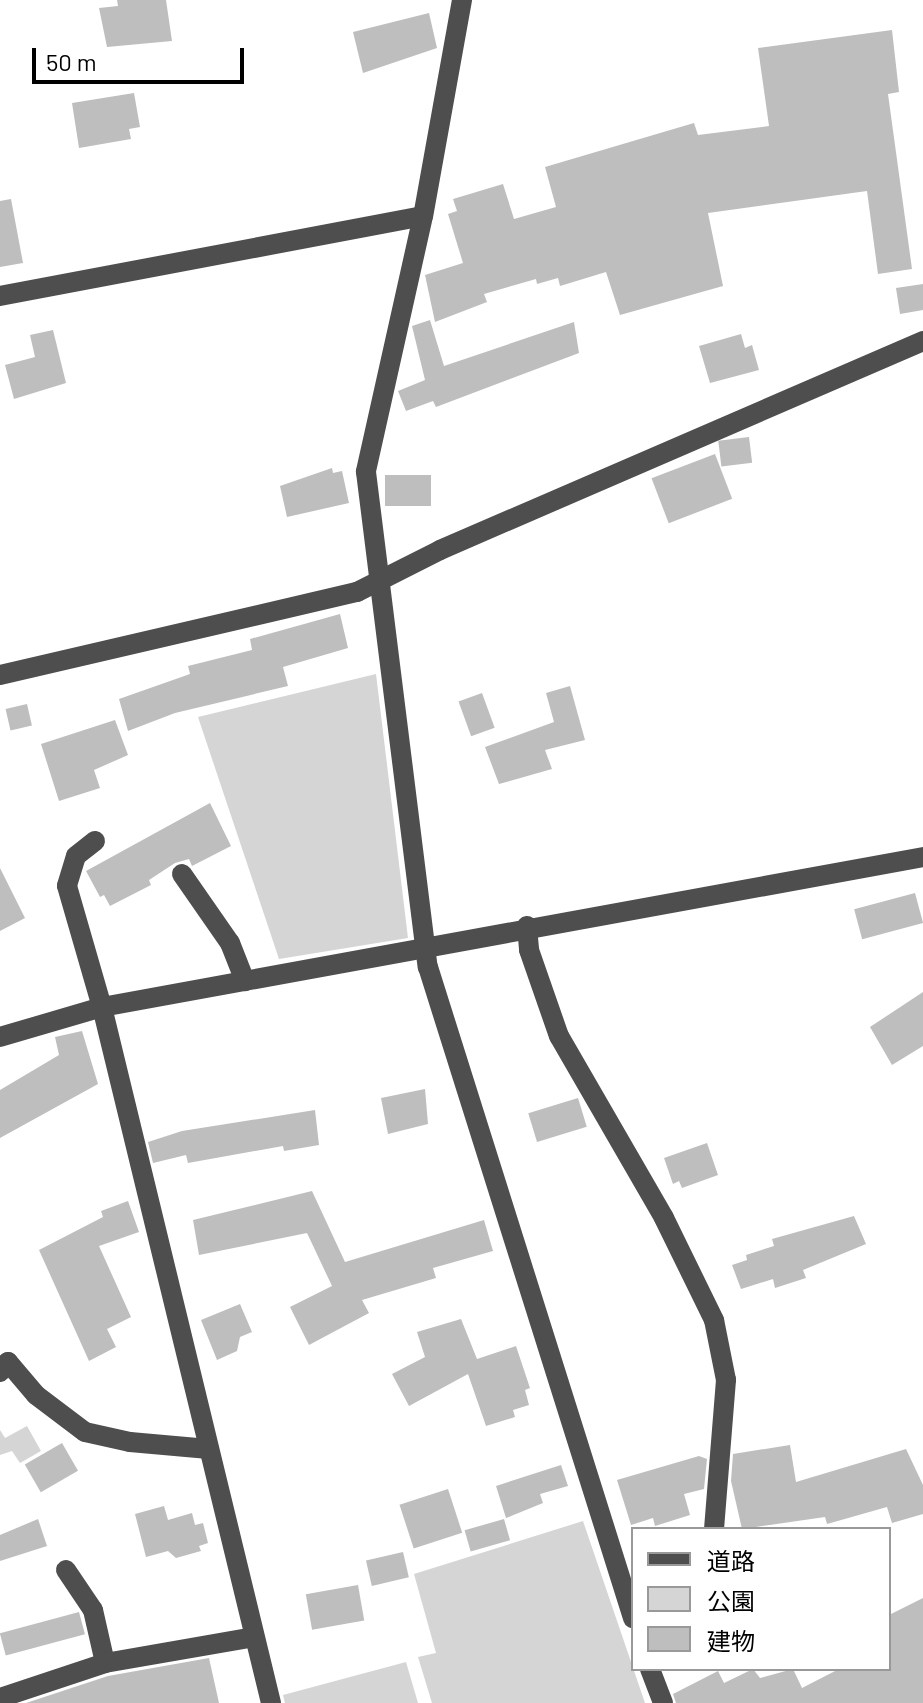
<!DOCTYPE html>
<meta charset="utf-8">
<style>
body{margin:0}
#map{position:relative;width:923px;height:1703px;overflow:hidden;background:#fff;font-family:Barlow,"Noto Sans JP",sans-serif}
div>[style]{position:absolute}
.green>*{inset:0;background:#d5d5d5}
.building>*{inset:0;background:#bebebe;transform-origin:0 0}
.minor>*{height:20px;margin:-10px;padding:0 10px;transform-origin:10px;border-radius:10px;background:#4e4e4e}
span{translate:-50% -50%;white-space:nowrap;text-align:center;line-height:1.15;-webkit-text-stroke:7px #fff;paint-order:stroke}
.legend{position:absolute;left:631px;top:1527px;width:260px;height:144px;box-sizing:border-box;background:#fff;border:2px solid #999;margin:0;padding:10px 14px;list-style:none;font-size:24px;color:#000}
.legend li{display:flex;align-items:center;gap:16px;height:40px}
.legend b{width:40px;border:2px solid #999}
.scale{position:absolute;left:32px;top:48px;width:212px;height:36px;box-sizing:border-box;border:4px solid #000;border-top:0;padding-left:10px;font-size:24px;line-height:28px;white-space:nowrap;color:#000;-webkit-text-stroke:6px #fff;paint-order:stroke}
</style>
<div id="map">
<div class="green">
<div style="clip-path:polygon(376px 674px,408px 938px,279px 959px,198px 717px)"></div>
<div style="clip-path:polygon(27px 1426px,41px 1451px,20px 1463px,12px 1451px,0 1455px,0 1430px,5px 1438px)"></div>
<div style="clip-path:polygon(583px 1521px,645px 1703px,432px 1703px,418px 1657px,436px 1653px,414px 1574px)"></div>
<div style="clip-path:polygon(406px 1662px,418px 1703px,285px 1703px,283px 1695px)"></div>
</div>
<div class="building">
<div style="clip-path:polygon(117px 0,166px 0,172px 41px,107px 47px,99px 8px,118px 6px)"></div>
<div style="clip-path:polygon(429px 13px,437px 48px,363px 73px,353px 32px)"></div>
<div style="clip-path:polygon(892px 30px,899px 92px,888px 94px,912px 269px,878px 274px,867px 191px,708px 213px,723px 286px,620px 315px,606px 272px,560px 286px,558px 278px,537px 284px,536px 279px,484px 294px,487px 302px,435px 322px,425px 275px,463px 263px,448px 214px,457px 211px,453px 199px,503px 184px,514px 219px,556px 207px,545px 167px,694px 123px,698px 135px,769px 126px,758px 48px)"></div>
<div style="clip-path:polygon(134px 93px,140px 127px,129px 129px,131px 139px,79px 148px,72px 103px)"></div>
<div style="clip-path:polygon(11px 199px,23px 263px,0 267px,0 201px)"></div>
<div style="clip-path:polygon(923px 284px,923px 310px,900px 314px,896px 288px)"></div>
<div style="clip-path:polygon(430px 320px,444px 366px,574px 322px,579px 353px,436px 407px,433px 401px,406px 411px,398px 391px,425px 380px,412px 326px)"></div>
<div style="clip-path:polygon(53px 330px,66px 383px,14px 399px,5px 365px,35px 357px,30px 335px)"></div>
<div style="clip-path:polygon(741px 334px,745px 348px,752px 345px,759px 370px,710px 383px,699px 346px)"></div>
<div style="left:749px;top:437px;width:26px;height:31px;rotate:83deg"></div>
<div style="left:715px;top:454px;width:48px;height:68px;rotate:69deg"></div>
<div style="clip-path:polygon(332px 468px,333px 473px,342px 471px,349px 503px,287px 517px,280px 486px)"></div>
<div style="left:431px;top:475px;width:31px;height:46px;rotate:90deg"></div>
<div style="clip-path:polygon(340px 614px,348px 648px,283px 667px,288px 686px,175px 713px,128px 731px,119px 699px,190px 674px,188px 666px,252px 650px,250px 639px)"></div>
<div style="clip-path:polygon(570px 686px,585px 740px,545px 750px,552px 769px,499px 784px,485px 747px,554px 722px,546px 693px)"></div>
<div style="left:482px;top:693px;width:37px;height:25px;rotate:70deg"></div>
<div style="left:27px;top:704px;width:22px;height:22px;rotate:77deg"></div>
<div style="clip-path:polygon(115px 720px,128px 755px,94px 770px,100px 788px,59px 801px,41px 744px)"></div>
<div style="clip-path:polygon(210px 803px,231px 846px,192px 866px,189px 859px,175px 863px,149px 880px,151px 885px,110px 906px,104px 895px,100px 897px,86px 871px)"></div>
<div style="clip-path:polygon(0 868px,25px 918px,0 931px)"></div>
<div style="left:915px;top:893px;width:31px;height:63px;rotate:75deg"></div>
<div style="clip-path:polygon(923px 992px,923px 1046px,892px 1065px,870px 1027px)"></div>
<div style="clip-path:polygon(82px 1031px,98px 1084px,0 1138px,0 1090px,59px 1055px,55px 1037px)"></div>
<div style="clip-path:polygon(425px 1089px,428px 1124px,388px 1134px,381px 1098px)"></div>
<div style="left:578px;top:1098px;width:30px;height:52px;rotate:73deg"></div>
<div style="clip-path:polygon(315px 1110px,319px 1145px,284px 1151px,283px 1146px,188px 1163px,186px 1155px,153px 1163px,148px 1142px,182px 1131px)"></div>
<div style="clip-path:polygon(707px 1143px,718px 1175px,682px 1188px,679px 1181px,673px 1184px,664px 1158px)"></div>
<div style="clip-path:polygon(312px 1191px,345px 1262px,484px 1220px,493px 1251px,433px 1268px,436px 1278px,362px 1300px,369px 1313px,309px 1345px,290px 1307px,332px 1286px,307px 1233px,199px 1255px,193px 1220px)"></div>
<div style="clip-path:polygon(128px 1201px,139px 1232px,99px 1246px,131px 1317px,107px 1329px,116px 1347px,89px 1361px,39px 1250px,103px 1217px,101px 1211px)"></div>
<div style="clip-path:polygon(854px 1216px,866px 1244px,803px 1270px,806px 1278px,775px 1288px,773px 1279px,741px 1289px,732px 1265px,747px 1260px,746px 1255px,774px 1246px,772px 1239px)"></div>
<div style="clip-path:polygon(240px 1304px,252px 1332px,240px 1337px,237px 1351px,217px 1360px,201px 1320px)"></div>
<div style="clip-path:polygon(461px 1319px,477px 1359px,516px 1346px,530px 1388px,525px 1390px,529px 1405px,513px 1410px,515px 1417px,486px 1426px,468px 1374px,409px 1406px,392px 1374px,425px 1357px,417px 1332px)"></div>
<div style="left:62px;top:1443px;width:32px;height:43px;rotate:60deg"></div>
<div style="clip-path:polygon(790px 1445px,796px 1482px,906px 1449px,923px 1485px,923px 1514px,892px 1523px,887px 1507px,827px 1524px,825px 1517px,742px 1529px,731px 1481px,733px 1454px)"></div>
<div style="clip-path:polygon(699px 1456px,707px 1459px,704px 1489px,684px 1494px,690px 1515px,655px 1526px,653px 1518px,631px 1525px,617px 1480px)"></div>
<div style="clip-path:polygon(561px 1465px,568px 1486px,540px 1494px,543px 1503px,506px 1518px,496px 1486px)"></div>
<div style="left:448px;top:1489px;width:46px;height:51px;rotate:72deg"></div>
<div style="clip-path:polygon(164px 1506px,168px 1520px,192px 1513px,195px 1525px,203px 1523px,208px 1543px,199px 1546px,201px 1551px,176px 1558px,168px 1551px,146px 1557px,135px 1514px)"></div>
<div style="clip-path:polygon(38px 1519px,47px 1546px,0 1561px,0 1535px)"></div>
<div style="left:504px;top:1519px;width:22px;height:41px;rotate:74deg"></div>
<div style="left:403px;top:1552px;width:26px;height:38px;rotate:77deg"></div>
<div style="left:358px;top:1585px;width:36px;height:53px;rotate:80deg"></div>
<div style="clip-path:polygon(923px 1598px,923px 1703px,676px 1703px,673px 1694px,718px 1671px,724px 1683px,753px 1669px,760px 1678px,793px 1669px,802px 1688px,839px 1669px,889px 1669px,889px 1615px)"></div>
<div style="left:79px;top:1612px;width:23px;height:82px;rotate:75deg"></div>
<div style="clip-path:polygon(209px 1658px,219px 1703px,26px 1703px,108px 1676px)"></div>
</div>
<div class="minor">
<div style="left:462px;top:0;width:219px;rotate:100.2deg"></div>
<div style="left:423px;top:216px;width:262px;rotate:102.6deg"></div>
<div style="left:366px;top:472px;width:499px;rotate:82.9deg"></div>
<div style="left:428px;top:967px;width:683px;rotate:72.52deg"></div>
<div style="left:0;top:296px;width:430px;rotate:-10.7deg"></div>
<div style="left:0;top:675px;width:367px;rotate:-13.1deg"></div>
<div style="left:357px;top:592px;width:93px;rotate:-26.8deg"></div>
<div style="left:440px;top:550px;width:526px;rotate:-23.4deg"></div>
<div style="left:95px;top:841px;width:24px;rotate:142deg"></div>
<div style="left:76px;top:856px;width:31px;rotate:107deg"></div>
<div style="left:67px;top:886px;width:126px;rotate:73.9deg"></div>
<div style="left:102px;top:1007px;width:716px;rotate:76.35deg"></div>
<div style="left:182px;top:874px;width:84px;rotate:55.2deg"></div>
<div style="left:230px;top:943px;width:41px;rotate:68.5deg"></div>
<div style="left:527px;top:926px;width:24px;rotate:85deg"></div>
<div style="left:529px;top:950px;width:91px;rotate:70.8deg"></div>
<div style="left:559px;top:1036px;width:210px;rotate:60deg"></div>
<div style="left:664px;top:1218px;width:114px;rotate:63.9deg"></div>
<div style="left:714px;top:1320px;width:61px;rotate:78.7deg"></div>
<div style="left:726px;top:1380px;width:149px;rotate:94.6deg"></div>
<div style="left:0;top:1037px;width:106px;rotate:-16.4deg"></div>
<div style="left:102px;top:1007px;width:835px;rotate:-10.35deg"></div>
<div style="left:0;top:1372px;width:13px;rotate:-51deg"></div>
<div style="left:8px;top:1362px;width:43px;rotate:49.7deg"></div>
<div style="left:36px;top:1395px;width:61px;rotate:37.1deg"></div>
<div style="left:85px;top:1432px;width:46px;rotate:12.5deg"></div>
<div style="left:130px;top:1442px;width:79px;rotate:5.1deg"></div>
<div style="left:66px;top:1570px;width:48px;rotate:56deg"></div>
<div style="left:93px;top:1610px;width:54px;rotate:77.2deg"></div>
<div style="left:650px;top:1669px;width:36px;rotate:69deg"></div>
<div style="left:0;top:1698px;width:111px;rotate:-18.4deg"></div>
<div style="left:105px;top:1663px;width:151px;rotate:-9.9deg"></div>
</div>
<ul class="legend">
<li><b style="height:10px;background:#4e4e4e"></b>道路</li>
<li><b style="height:22px;background:#d5d5d5"></b>公園</li>
<li><b style="height:22px;background:#bebebe"></b>建物</li>
</ul>
<div class="scale">50 m</div>
</div>
